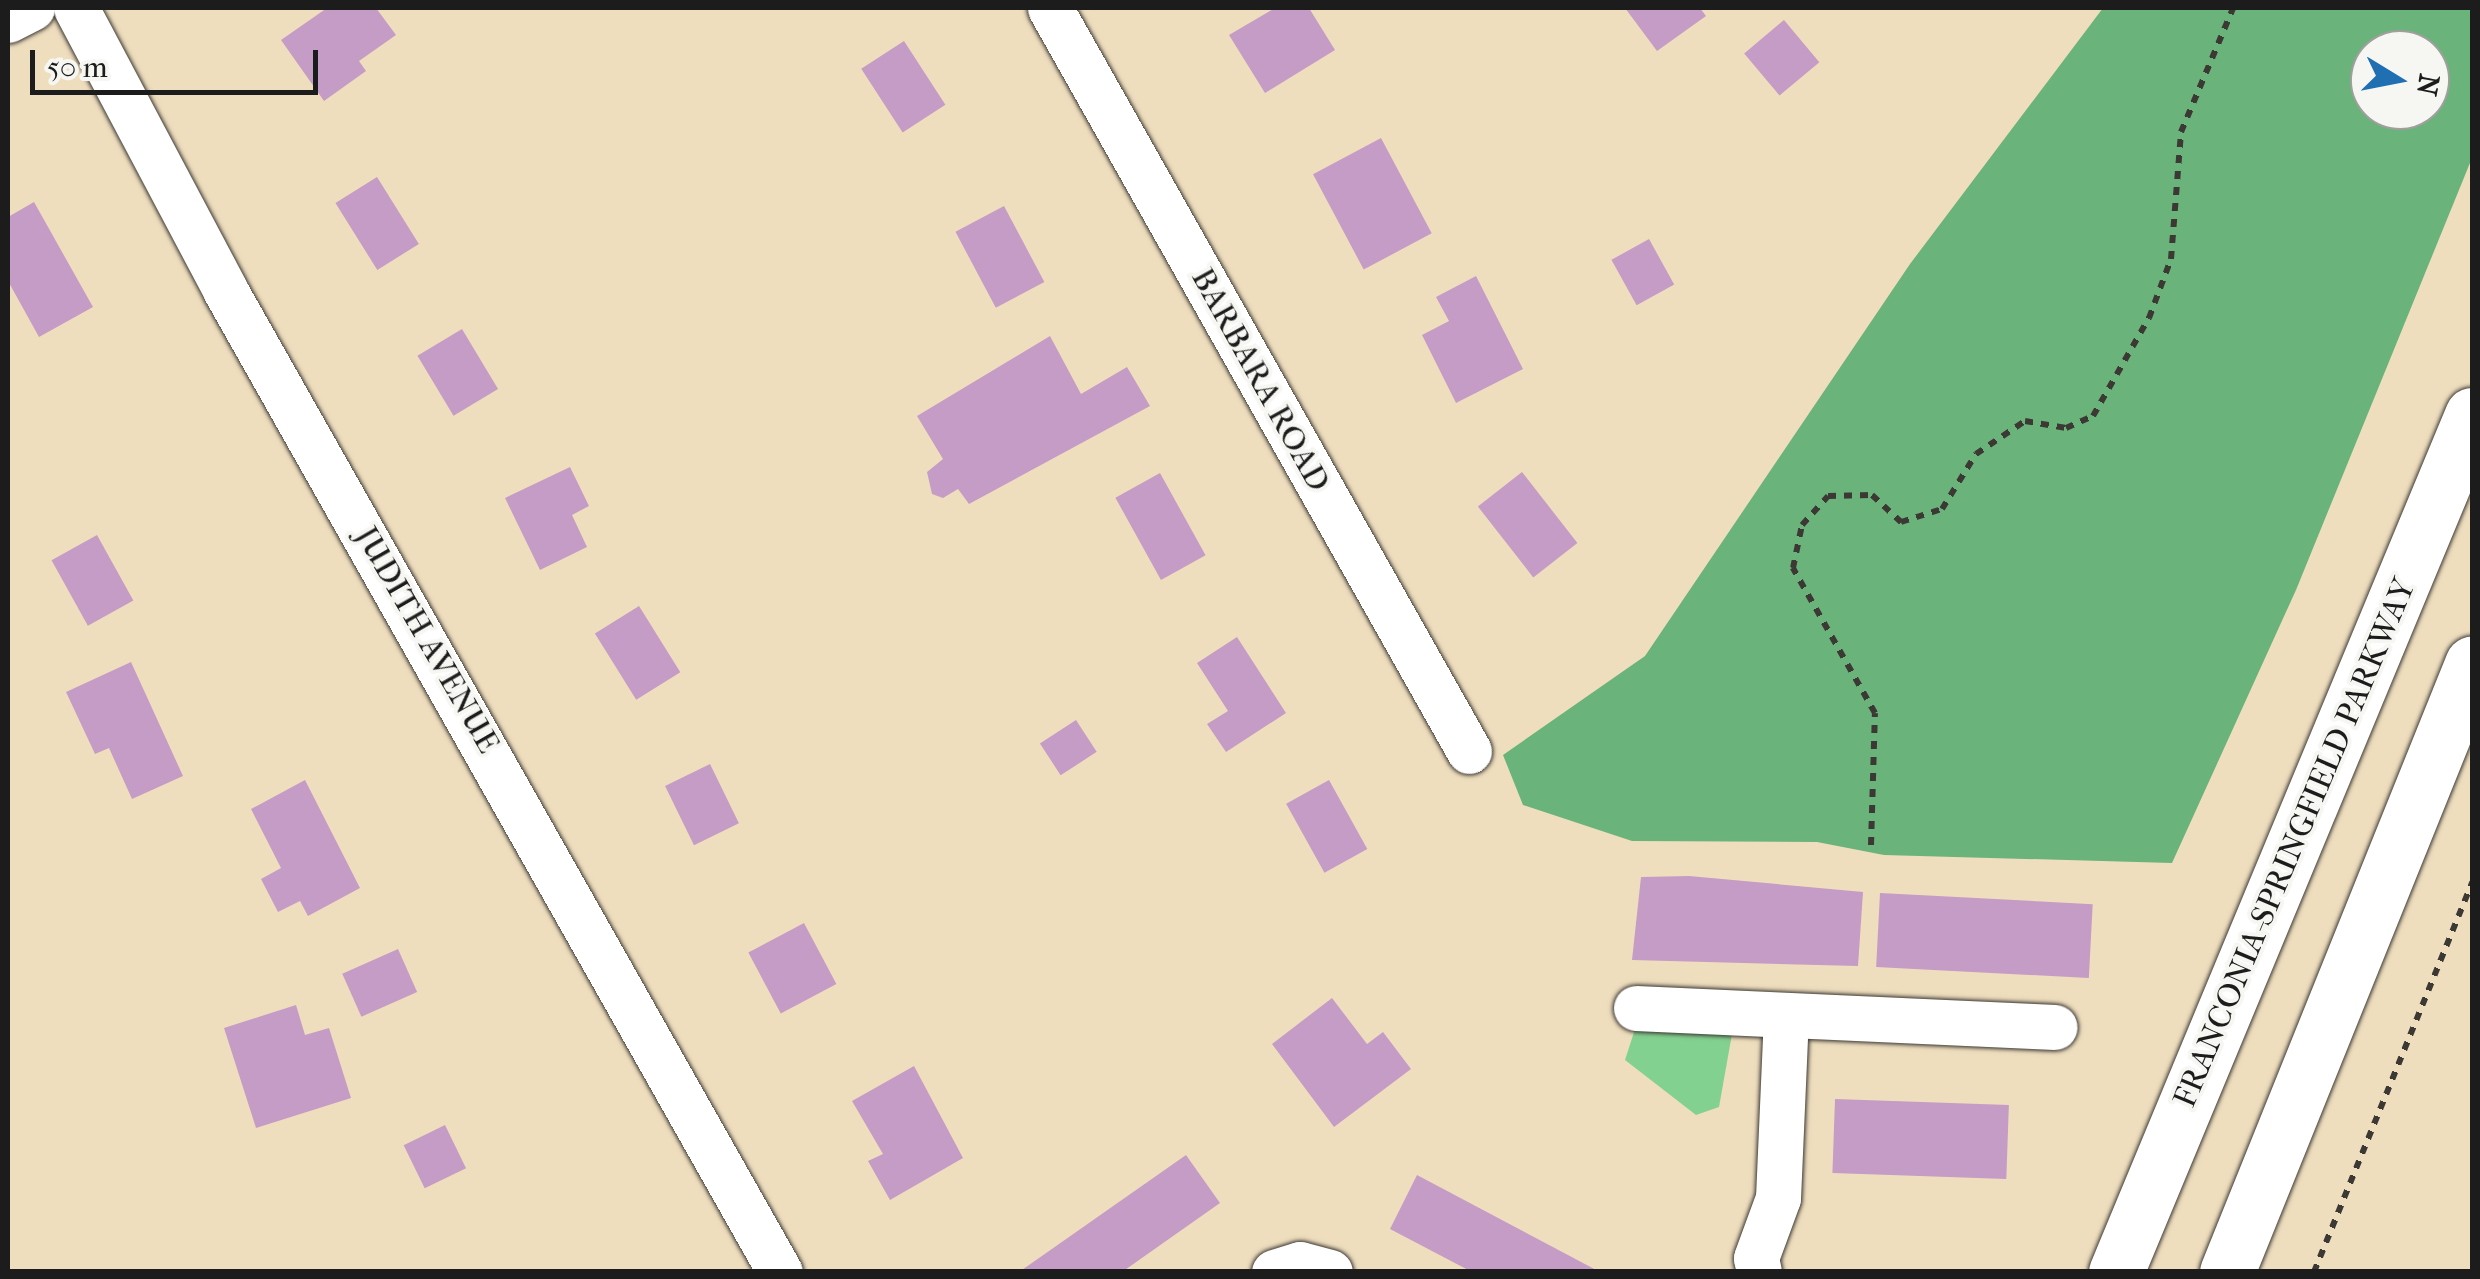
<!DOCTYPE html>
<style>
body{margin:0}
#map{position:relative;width:2480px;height:1279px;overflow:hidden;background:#efdebe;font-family:"IM FELL French Canon",serif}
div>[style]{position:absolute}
.green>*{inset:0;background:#83d190}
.forest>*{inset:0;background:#6ab37a}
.building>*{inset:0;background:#c59cc5;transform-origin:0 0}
.path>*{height:6px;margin-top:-3px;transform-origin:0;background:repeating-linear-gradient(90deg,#3c3934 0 8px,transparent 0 16px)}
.roads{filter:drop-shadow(0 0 2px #3c3934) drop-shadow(0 0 2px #3c3934)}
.street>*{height:45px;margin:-22.5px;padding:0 22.5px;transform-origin:22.5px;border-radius:22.5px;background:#fff}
.primary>*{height:55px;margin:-27.5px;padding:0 27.5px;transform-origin:27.5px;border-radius:27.5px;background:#fff}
span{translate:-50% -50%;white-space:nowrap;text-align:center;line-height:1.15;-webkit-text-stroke:8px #f6f6f2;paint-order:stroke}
.street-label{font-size:32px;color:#1c1c1c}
.frame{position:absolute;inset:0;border:10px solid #1c1c1c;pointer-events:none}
.north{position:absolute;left:2350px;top:30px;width:100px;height:100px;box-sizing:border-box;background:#f6f6f2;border:2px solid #9f9f9c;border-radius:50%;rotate:100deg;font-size:28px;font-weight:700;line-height:40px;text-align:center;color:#1c1c1c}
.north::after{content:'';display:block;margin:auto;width:35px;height:45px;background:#1f6fb2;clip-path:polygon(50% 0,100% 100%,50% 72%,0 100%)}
.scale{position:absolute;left:30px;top:50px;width:288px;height:45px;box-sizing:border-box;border:5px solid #1c1c1c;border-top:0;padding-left:12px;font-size:30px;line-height:35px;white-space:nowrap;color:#1c1c1c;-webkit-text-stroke:8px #f6f6f2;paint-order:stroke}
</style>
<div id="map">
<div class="green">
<div style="clip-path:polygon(1635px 1029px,1732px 1034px,1719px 1107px,1696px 1115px,1625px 1060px)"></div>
</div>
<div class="forest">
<div style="clip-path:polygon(evenodd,2103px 8px,2472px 8px,2472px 158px,2296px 590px,2172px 863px,1884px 855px,1817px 842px,1632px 841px,1523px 805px,1503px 755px,1645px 656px,1910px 264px,2103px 8px,2370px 50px,2430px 50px,2430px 110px,2370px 110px,2370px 50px)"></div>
</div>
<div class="building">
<div style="clip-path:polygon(327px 8px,376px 8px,396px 35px,359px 61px,366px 71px,324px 101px,281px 40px)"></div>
<div style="clip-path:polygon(1275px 8px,1309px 8px,1335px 50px,1265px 93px,1229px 35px)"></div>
<div style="clip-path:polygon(1625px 8px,1700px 8px,1706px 16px,1657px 51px)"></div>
<div style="left:1784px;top:20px;width:55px;height:52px;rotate:50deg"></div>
<div style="left:904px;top:41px;width:76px;height:51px;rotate:57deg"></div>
<div style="left:1381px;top:138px;width:108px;height:77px;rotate:62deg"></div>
<div style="left:377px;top:177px;width:79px;height:49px;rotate:58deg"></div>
<div style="clip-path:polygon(34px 202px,93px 307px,39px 337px,8px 281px,8px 217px)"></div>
<div style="left:1004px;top:206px;width:86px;height:55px;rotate:62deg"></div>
<div style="left:1649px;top:239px;width:52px;height:43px;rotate:61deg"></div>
<div style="clip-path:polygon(1476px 276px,1523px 369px,1456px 403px,1422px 335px,1449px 321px,1436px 297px)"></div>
<div style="left:462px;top:329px;width:70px;height:52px;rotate:59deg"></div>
<div style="clip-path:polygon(1050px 336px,1081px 394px,1127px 367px,1150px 406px,969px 504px,958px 489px,943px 498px,932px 494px,927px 472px,943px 459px,917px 416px)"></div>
<div style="clip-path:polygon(570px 467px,589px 506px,572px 515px,587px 547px,540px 570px,505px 498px)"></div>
<div style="left:1522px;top:472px;width:90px;height:56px;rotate:52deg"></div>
<div style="left:1160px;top:473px;width:94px;height:51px;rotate:61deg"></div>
<div style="left:97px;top:535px;width:75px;height:52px;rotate:61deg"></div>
<div style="left:639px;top:606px;width:78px;height:52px;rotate:58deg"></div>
<div style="clip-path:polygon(1237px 637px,1286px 713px,1226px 752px,1207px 724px,1228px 711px,1197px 663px)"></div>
<div style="clip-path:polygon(131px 662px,183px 776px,132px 799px,109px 748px,95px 754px,66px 692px)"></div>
<div style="left:1076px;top:720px;width:38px;height:43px;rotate:57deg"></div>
<div style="left:710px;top:764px;width:66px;height:50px;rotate:64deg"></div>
<div style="clip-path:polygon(305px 780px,360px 888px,308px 916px,300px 901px,278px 912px,261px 879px,281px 868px,251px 809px)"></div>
<div style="left:1329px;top:780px;width:79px;height:49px;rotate:61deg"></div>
<div style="clip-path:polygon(1689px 876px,1863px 892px,1858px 966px,1632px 960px,1641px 877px)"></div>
<div style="left:1880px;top:893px;width:213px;height:74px;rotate:3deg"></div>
<div style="left:804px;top:923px;width:69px;height:63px;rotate:62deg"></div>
<div style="left:398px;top:949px;width:47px;height:61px;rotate:66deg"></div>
<div style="clip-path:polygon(1332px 998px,1367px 1044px,1383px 1032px,1411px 1069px,1334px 1127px,1272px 1044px)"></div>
<div style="clip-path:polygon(296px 1005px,305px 1035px,329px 1028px,351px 1098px,256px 1128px,224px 1028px)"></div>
<div style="clip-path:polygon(914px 1066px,963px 1158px,890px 1200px,868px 1161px,883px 1154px,852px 1101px)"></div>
<div style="left:1835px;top:1099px;width:174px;height:74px;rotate:2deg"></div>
<div style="left:445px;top:1125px;width:48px;height:46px;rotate:64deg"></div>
<div style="clip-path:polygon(1186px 1155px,1220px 1203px,1122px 1272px,1019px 1272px)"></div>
<div style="clip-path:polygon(1417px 1175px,1600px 1272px,1472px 1272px,1390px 1229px)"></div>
</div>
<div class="path">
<div style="left:1871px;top:845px;width:132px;rotate:-88.3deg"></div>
<div style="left:1875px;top:713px;width:167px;rotate:-119.5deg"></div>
<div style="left:1793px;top:568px;width:44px;rotate:-78.2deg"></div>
<div style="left:1802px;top:525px;width:39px;rotate:-48deg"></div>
<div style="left:1828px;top:496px;width:44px;rotate:-1.3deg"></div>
<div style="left:1872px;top:495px;width:40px;rotate:43deg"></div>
<div style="left:1901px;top:522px;width:43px;rotate:-17.6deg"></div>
<div style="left:1942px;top:509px;width:65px;rotate:-58.3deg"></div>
<div style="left:1976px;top:454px;width:59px;rotate:-34deg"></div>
<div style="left:2025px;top:421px;width:42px;rotate:9.7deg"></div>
<div style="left:2066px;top:428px;width:30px;rotate:-24deg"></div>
<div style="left:2093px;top:416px;width:113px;rotate:-60.3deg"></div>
<div style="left:2149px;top:318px;width:63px;rotate:-69.6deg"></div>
<div style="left:2171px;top:259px;width:127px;rotate:-85.5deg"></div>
<div style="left:2181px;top:132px;width:134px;rotate:-67.2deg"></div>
<div style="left:2314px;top:1272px;width:421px;rotate:-67.9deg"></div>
</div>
<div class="roads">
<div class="street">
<div style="left:76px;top:8px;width:319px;rotate:62.1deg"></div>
<div style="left:225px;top:290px;width:1128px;rotate:60.53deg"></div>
<div style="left:1050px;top:8px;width:853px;rotate:60.58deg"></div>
<div style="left:8px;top:20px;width:27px;rotate:-27deg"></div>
<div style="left:1636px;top:1008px;width:419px;rotate:2.6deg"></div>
<div style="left:1274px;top:1272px;width:27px;rotate:-17deg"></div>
<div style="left:1300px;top:1264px;width:31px;rotate:15deg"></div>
<div style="left:1759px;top:1272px;width:14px;rotate:-102deg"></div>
<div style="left:1756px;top:1258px;width:64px;rotate:-69.9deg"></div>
<div style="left:1778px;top:1198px;width:183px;rotate:-87.5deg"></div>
</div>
<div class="primary">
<div style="left:2116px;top:1272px;width:928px;rotate:-67.44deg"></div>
<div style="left:2227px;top:1272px;width:656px;rotate:-68.05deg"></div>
</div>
</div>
<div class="street-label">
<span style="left:1260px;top:380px;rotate:61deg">BARBARA ROAD</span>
<span style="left:427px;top:640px;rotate:60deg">JUDITH AVENUE</span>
<span style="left:2295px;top:843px;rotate:-67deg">FRANCONIA-SPRINGFIELD PARKWAY</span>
</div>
<div class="frame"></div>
<div class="north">N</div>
<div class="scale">50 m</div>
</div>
